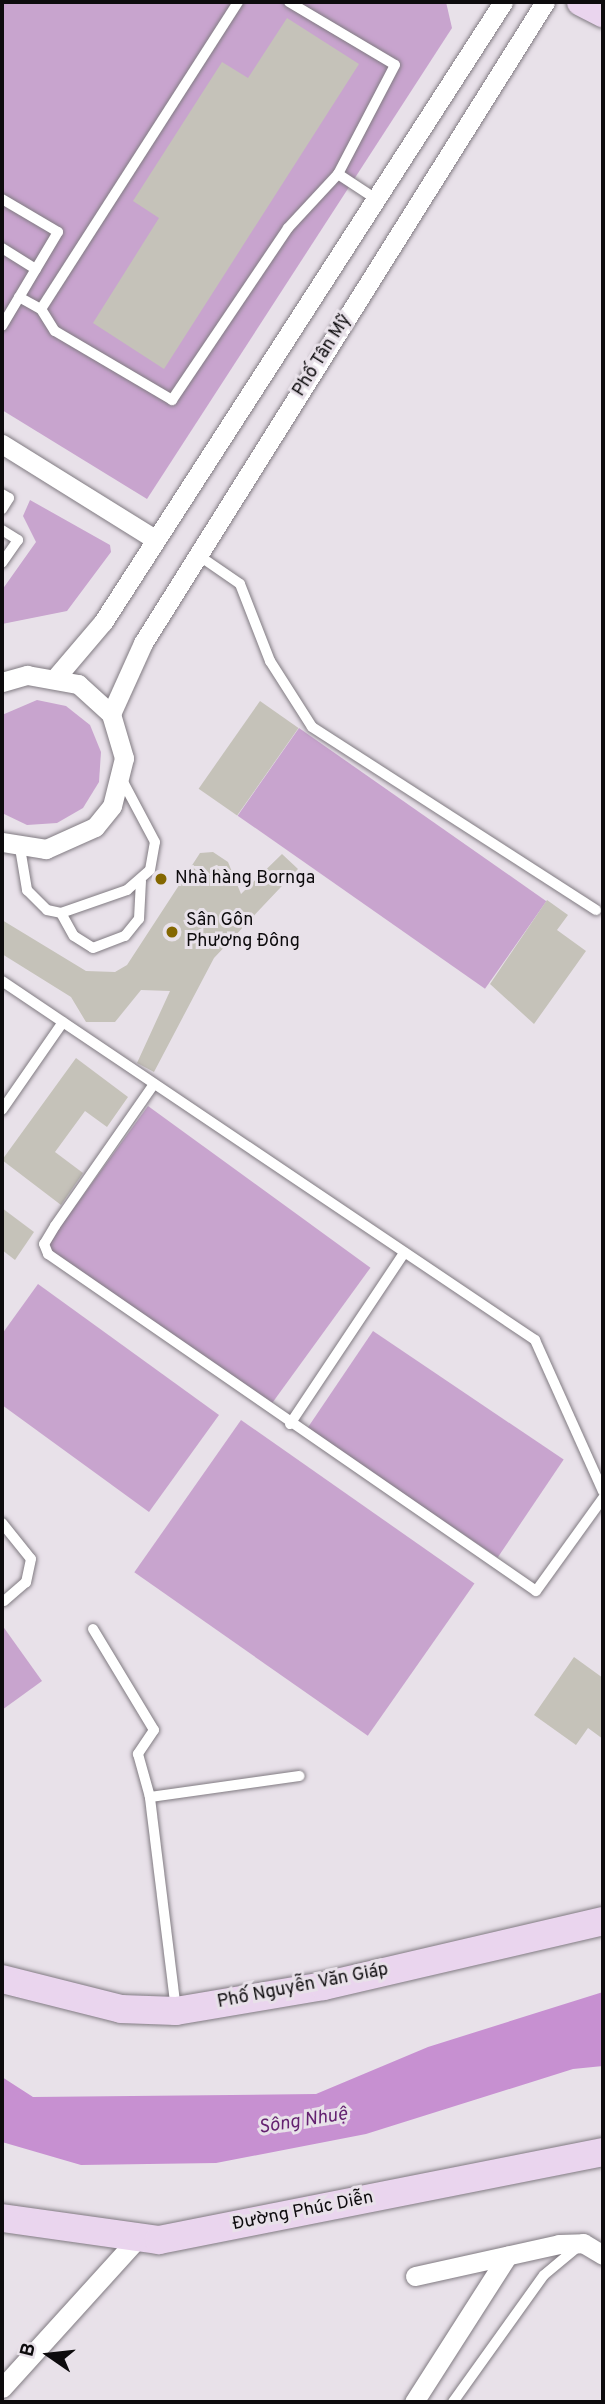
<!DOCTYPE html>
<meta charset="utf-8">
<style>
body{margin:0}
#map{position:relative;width:605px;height:2404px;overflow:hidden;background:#e8e1e9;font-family:Overpass,sans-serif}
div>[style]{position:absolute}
.green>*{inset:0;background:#c8a4ce;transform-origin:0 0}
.water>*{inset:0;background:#c790d1}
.building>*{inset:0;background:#c5c2b9;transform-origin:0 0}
.roads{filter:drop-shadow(0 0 2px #817b82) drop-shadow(0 0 2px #817b82)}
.lane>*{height:10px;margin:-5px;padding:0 5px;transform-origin:5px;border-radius:5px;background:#fff}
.street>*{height:19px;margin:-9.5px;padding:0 9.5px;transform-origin:9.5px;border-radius:9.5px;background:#fff}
.secondary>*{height:28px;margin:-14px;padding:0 14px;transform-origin:14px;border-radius:14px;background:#ead5ee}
.dots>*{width:19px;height:19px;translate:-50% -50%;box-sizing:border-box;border:4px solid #e8e1e9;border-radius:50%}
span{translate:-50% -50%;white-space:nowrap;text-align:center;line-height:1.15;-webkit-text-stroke:6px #e8e1e9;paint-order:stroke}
.street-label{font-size:18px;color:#0d0b0d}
.poi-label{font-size:18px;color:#0d0b0d}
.left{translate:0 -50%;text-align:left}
.water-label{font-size:19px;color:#642270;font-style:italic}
.frame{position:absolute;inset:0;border:4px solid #0d0b0d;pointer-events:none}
.north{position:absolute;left:14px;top:2320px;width:70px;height:70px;-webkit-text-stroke:5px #e8e1e9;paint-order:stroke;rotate:284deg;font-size:19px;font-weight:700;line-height:28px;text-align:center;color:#0d0b0d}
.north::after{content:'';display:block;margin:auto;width:24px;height:32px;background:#0d0b0d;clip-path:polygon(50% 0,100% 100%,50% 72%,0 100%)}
</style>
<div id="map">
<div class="green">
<div style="clip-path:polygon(2px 2px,446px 2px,452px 28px,147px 499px,2px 410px)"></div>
<div style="clip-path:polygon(30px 500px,110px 545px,111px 552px,67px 611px,2px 624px,2px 590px,36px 542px,23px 516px)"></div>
<div style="clip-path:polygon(37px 700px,66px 706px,90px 725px,101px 752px,99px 782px,83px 808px,57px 823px,27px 825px,2px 813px,2px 715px)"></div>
<div style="left:299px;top:728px;width:302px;height:107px;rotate:35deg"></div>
<div style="left:148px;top:1106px;width:275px;height:174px;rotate:36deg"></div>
<div style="clip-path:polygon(38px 1284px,219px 1415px,149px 1512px,2px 1405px,2px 1334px)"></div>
<div style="left:373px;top:1331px;width:230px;height:118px;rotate:34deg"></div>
<div style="left:241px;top:1420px;width:285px;height:186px;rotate:35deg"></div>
<div style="clip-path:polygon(2px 1625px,42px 1681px,2px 1710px)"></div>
</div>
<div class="water">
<div style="clip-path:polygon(603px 1992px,603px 2066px,573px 2069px,366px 2134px,216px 2163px,81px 2165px,2px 2142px,2px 2077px,33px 2097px,316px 2094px,428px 2047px)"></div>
</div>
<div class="building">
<div style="clip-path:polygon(287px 18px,359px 64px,164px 369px,93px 323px,159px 218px,133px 201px,222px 62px,248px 78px)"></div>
<div style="left:260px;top:701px;width:47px;height:107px;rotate:35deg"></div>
<div style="clip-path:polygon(213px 852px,228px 862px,241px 894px,282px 854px,298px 869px,214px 958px,154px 1072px,137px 1063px,170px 991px,141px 990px,115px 1022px,86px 1022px,71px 997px,2px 954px,2px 920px,86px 971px,115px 972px,127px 965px,200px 853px)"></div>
<div style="clip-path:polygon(547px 900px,568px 915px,557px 930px,586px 951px,534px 1024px,490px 984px)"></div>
<div style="clip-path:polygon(76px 1058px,128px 1097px,107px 1127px,85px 1111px,55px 1152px,83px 1173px,61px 1205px,2px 1160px)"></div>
<div style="clip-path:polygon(2px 1208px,34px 1232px,15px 1260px,2px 1250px)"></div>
<div style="clip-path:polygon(574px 1657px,603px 1678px,603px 1739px,588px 1728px,576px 1745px,534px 1715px)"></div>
</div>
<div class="roads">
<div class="lane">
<div style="left:289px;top:2px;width:123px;rotate:30.7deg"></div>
<div style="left:395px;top:65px;width:123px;rotate:117.6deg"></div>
<div style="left:338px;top:174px;width:45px;rotate:33.3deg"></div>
<div style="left:2px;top:199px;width:65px;rotate:30.5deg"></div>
<div style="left:58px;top:232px;width:109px;rotate:120.8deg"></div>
<div style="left:2px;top:248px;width:40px;rotate:32deg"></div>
<div style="left:19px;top:297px;width:25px;rotate:29deg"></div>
<div style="left:41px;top:309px;width:26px;rotate:58deg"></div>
<div style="left:55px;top:331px;width:136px;rotate:30.5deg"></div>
<div style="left:172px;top:400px;width:207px;rotate:-56deg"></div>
<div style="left:288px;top:228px;width:74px;rotate:-47.2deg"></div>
<div style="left:41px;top:309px;width:365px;rotate:-57.3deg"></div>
<div style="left:2px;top:494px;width:8px;rotate:30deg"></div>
<div style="left:9px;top:498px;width:13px;rotate:122deg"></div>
<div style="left:2px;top:530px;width:19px;rotate:32deg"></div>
<div style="left:18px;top:540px;width:28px;rotate:125deg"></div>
<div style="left:198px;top:555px;width:51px;rotate:34.6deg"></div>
<div style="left:240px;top:584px;width:83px;rotate:68.7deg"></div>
<div style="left:270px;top:661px;width:78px;rotate:57.5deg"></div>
<div style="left:312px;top:727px;width:338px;rotate:32.8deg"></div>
<div style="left:20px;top:848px;width:43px;rotate:80.5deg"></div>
<div style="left:27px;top:890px;width:28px;rotate:45deg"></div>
<div style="left:47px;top:910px;width:14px;rotate:12deg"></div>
<div style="left:61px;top:913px;width:70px;rotate:-19.2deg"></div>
<div style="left:127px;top:890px;width:30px;rotate:-41deg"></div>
<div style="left:150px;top:870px;width:28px;rotate:-80deg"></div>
<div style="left:155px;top:842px;width:70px;rotate:-118deg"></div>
<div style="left:61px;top:913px;width:26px;rotate:61deg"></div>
<div style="left:74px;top:936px;width:22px;rotate:32deg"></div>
<div style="left:93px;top:948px;width:34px;rotate:-21deg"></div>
<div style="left:125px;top:936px;width:22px;rotate:-51deg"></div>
<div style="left:139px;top:919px;width:38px;rotate:-87deg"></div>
<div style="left:2px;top:981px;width:643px;rotate:33.96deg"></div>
<div style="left:535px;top:1340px;width:166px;rotate:65.8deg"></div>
<div style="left:154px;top:1084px;width:173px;rotate:124.9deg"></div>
<div style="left:55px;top:1226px;width:21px;rotate:121deg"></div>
<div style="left:44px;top:1244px;width:11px;rotate:68deg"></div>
<div style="left:48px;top:1254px;width:593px;rotate:34.63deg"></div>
<div style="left:536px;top:1591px;width:115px;rotate:-54.2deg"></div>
<div style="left:2px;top:1110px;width:107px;rotate:-55.3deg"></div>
<div style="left:290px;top:1424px;width:206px;rotate:-56.3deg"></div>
<div style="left:2px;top:1523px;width:46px;rotate:51.1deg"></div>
<div style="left:31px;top:1559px;width:24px;rotate:102deg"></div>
<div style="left:26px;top:1582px;width:29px;rotate:139deg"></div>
<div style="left:93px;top:1629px;width:118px;rotate:58.9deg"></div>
<div style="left:154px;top:1730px;width:29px;rotate:124deg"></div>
<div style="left:138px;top:1754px;width:45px;rotate:74.4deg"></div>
<div style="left:176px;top:2010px;width:215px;rotate:-97deg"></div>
<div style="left:150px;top:1797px;width:151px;rotate:-8deg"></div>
<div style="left:453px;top:2402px;width:156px;rotate:-54.4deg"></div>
<div style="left:544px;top:2275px;width:47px;rotate:-39.8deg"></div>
</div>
<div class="street">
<div style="left:2px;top:444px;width:181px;rotate:31.9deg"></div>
<div style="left:57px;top:676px;width:71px;rotate:-49.6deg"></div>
<div style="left:103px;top:622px;width:738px;rotate:-57.17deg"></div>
<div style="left:2px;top:682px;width:26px;rotate:-16deg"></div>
<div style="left:27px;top:675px;width:52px;rotate:10deg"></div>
<div style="left:78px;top:684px;width:45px;rotate:42.3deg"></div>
<div style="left:111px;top:714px;width:46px;rotate:73.5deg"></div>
<div style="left:124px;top:758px;width:49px;rotate:104deg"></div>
<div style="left:112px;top:806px;width:27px;rotate:129deg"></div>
<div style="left:95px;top:827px;width:54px;rotate:155.8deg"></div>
<div style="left:46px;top:849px;width:45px;rotate:-171deg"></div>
<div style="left:111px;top:714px;width:78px;rotate:-65.7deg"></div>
<div style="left:143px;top:643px;width:757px;rotate:-57.91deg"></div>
<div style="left:415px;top:2276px;width:148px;rotate:-12.5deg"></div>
<div style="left:559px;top:2244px;width:24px;rotate:-2deg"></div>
<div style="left:583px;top:2243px;width:23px;rotate:31deg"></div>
<div style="left:2px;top:2388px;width:202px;rotate:-47.8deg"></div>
<div style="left:414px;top:2402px;width:174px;rotate:-57.4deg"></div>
</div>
<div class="secondary">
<div style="left:581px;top:2px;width:25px;rotate:27deg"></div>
<div style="left:2px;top:1979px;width:123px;rotate:14.1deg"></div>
<div style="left:121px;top:2009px;width:55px;rotate:2.1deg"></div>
<div style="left:176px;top:2011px;width:150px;rotate:-9.6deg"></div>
<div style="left:324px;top:1986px;width:286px;rotate:-13.1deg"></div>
<div style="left:2px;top:2218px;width:159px;rotate:8deg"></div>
<div style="left:159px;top:2240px;width:453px;rotate:-11.2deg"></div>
</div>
</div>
<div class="dots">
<div style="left:161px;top:879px;background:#846700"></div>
<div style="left:172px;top:932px;background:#846700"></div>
</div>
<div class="street-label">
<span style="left:323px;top:356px;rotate:-58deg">Phố Tân Mỹ</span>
<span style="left:303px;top:1987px;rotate:-11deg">Phố Nguyễn Văn Giáp</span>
<span style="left:303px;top:2212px;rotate:-11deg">Đường Phúc Diễn</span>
</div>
<div class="poi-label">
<span class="left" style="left:175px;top:879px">Nhà hàng Bornga</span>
<span class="left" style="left:186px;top:932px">Sân Gôn<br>Phương Đông</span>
</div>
<div class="water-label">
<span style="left:303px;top:2122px;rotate:-9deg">Sông Nhuệ</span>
</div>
<div class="frame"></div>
<div class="north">B</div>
</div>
